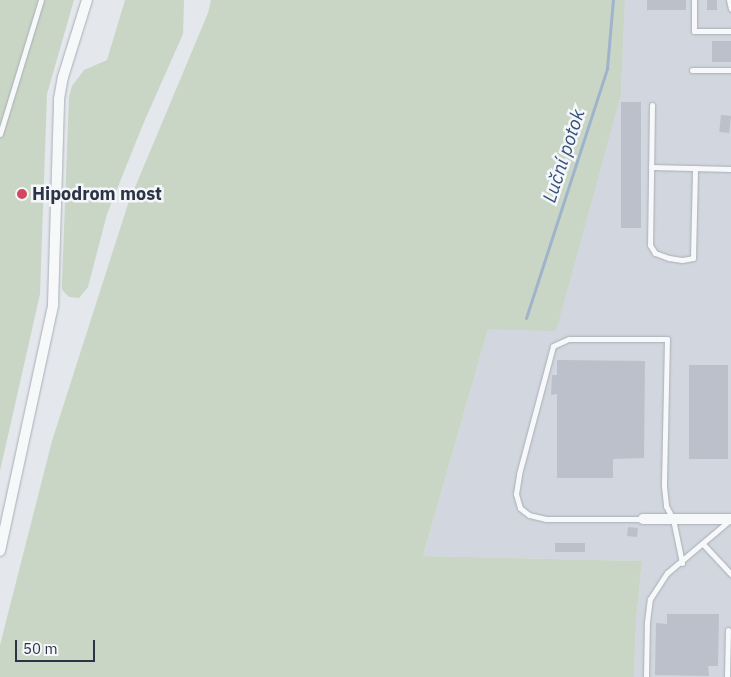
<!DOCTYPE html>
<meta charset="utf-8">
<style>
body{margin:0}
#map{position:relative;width:731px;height:677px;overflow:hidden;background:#e4e7ec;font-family:"IBM Plex Sans",sans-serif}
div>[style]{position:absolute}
.built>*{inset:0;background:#d2d6de}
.green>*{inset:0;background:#c9d6c5}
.stream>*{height:3px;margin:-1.5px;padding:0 1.5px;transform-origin:1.5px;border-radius:1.5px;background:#9fb4cc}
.building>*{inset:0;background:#bbc0ca;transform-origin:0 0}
.roads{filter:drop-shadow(0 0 1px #a9aeb7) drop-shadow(0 0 1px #a9aeb7)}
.service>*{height:5px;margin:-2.5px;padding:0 2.5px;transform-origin:2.5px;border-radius:2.5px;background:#f7f8fa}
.minor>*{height:10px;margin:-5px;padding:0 5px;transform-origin:5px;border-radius:5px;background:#f7f8fa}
.dots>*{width:14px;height:14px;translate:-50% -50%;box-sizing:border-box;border:2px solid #f4f6f9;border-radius:50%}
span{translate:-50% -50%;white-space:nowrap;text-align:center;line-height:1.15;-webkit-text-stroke:5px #f4f6f9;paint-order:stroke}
.poi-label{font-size:18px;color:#2b3445;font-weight:700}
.left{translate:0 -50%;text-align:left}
.water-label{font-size:19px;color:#34527a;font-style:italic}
.scale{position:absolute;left:15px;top:640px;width:80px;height:22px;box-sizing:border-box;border:2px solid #2b3445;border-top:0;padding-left:6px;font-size:15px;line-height:18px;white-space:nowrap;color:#2b3445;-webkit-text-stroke:4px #f4f6f9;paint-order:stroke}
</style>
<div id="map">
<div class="built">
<div style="clip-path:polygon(625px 0,731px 0,731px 677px,634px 677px,636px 621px,642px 561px,423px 556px,488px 329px,621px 94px)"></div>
</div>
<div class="green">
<div style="clip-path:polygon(0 0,74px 0,47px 94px,40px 294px,0 471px)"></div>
<div style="clip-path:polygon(125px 0,184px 0,183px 34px,144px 122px,107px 214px,88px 287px,79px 298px,69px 297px,62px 290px,62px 282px,69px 97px,72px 86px,84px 70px,107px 60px)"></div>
<div style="clip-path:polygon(211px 0,625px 0,621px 94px,556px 331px,488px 329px,423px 556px,642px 561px,636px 621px,634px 677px,0 677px,0 645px,52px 441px,128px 204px,208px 13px)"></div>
</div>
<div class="stream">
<div style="left:526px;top:318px;width:263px;rotate:-72deg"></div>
<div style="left:607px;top:68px;width:68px;rotate:-85deg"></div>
</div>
<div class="building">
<div style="left:647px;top:0;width:39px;height:10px"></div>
<div style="left:707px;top:0;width:10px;height:10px"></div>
<div style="left:712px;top:41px;width:19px;height:21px"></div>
<div style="left:621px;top:102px;width:20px;height:126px"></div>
<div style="left:721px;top:115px;width:10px;height:17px;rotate:6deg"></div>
<div style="clip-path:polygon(557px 360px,645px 361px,644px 458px,613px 459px,613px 478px,557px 478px,557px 394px,551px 395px,552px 375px,557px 375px)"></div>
<div style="left:689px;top:365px;width:39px;height:94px"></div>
<div style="left:628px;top:527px;width:10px;height:9px;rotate:6deg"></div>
<div style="left:555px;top:543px;width:30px;height:9px"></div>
<div style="clip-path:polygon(667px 614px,719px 614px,718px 666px,708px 666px,709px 676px,655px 675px,656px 623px,667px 624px)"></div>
</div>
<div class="roads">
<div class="service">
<div style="left:694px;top:0;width:31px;rotate:90deg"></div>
<div style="left:694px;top:31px;width:37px"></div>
<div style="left:729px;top:0;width:9px;rotate:77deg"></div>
<div style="left:692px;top:70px;width:39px"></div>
<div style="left:652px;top:105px;width:140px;rotate:90.8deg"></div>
<div style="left:650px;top:245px;width:9px;rotate:58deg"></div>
<div style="left:655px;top:253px;width:15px;rotate:20deg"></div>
<div style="left:669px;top:258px;width:13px;rotate:9deg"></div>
<div style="left:682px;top:260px;width:11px;rotate:-10deg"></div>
<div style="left:693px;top:258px;width:90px;rotate:-88.7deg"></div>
<div style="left:0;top:134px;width:140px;rotate:-73deg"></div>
<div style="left:651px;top:167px;width:80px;rotate:1.4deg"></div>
<div style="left:643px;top:519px;width:97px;rotate:180deg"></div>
<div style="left:546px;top:519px;width:17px;rotate:-167deg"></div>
<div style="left:529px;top:515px;width:11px;rotate:-142deg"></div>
<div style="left:520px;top:508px;width:15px;rotate:-106deg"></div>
<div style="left:516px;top:494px;width:20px;rotate:-81deg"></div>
<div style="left:519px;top:474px;width:132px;rotate:-75.1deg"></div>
<div style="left:553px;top:346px;width:17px;rotate:-24deg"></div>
<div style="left:569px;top:339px;width:98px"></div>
<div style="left:667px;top:339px;width:147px;rotate:91.2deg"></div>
<div style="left:664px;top:486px;width:20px;rotate:84deg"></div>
<div style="left:666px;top:506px;width:15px;rotate:62deg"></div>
<div style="left:673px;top:519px;width:45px;rotate:78.4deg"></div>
<div style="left:703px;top:544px;width:41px;rotate:47deg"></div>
<div style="left:646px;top:677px;width:55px;rotate:-89deg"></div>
<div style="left:647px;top:622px;width:23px;rotate:-83deg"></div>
<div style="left:650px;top:599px;width:31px;rotate:-57deg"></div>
<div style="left:667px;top:573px;width:82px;rotate:-40.1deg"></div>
<div style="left:727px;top:677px;width:47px;rotate:-88.8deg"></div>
</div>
<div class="minor">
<div style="left:643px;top:519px;width:88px"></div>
<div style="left:0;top:551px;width:252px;rotate:-77.8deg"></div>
<div style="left:53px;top:305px;width:206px;rotate:-88.3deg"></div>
<div style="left:59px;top:99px;width:22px;rotate:-80deg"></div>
<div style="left:63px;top:77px;width:81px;rotate:-72.7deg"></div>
</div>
</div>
<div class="dots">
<div style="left:22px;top:194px;background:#d1495b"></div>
</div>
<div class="poi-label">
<span class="left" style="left:32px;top:194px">Hipodrom most</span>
</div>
<div class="water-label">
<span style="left:564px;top:156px;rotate:-72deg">Luční potok</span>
</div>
<div class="scale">50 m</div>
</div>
